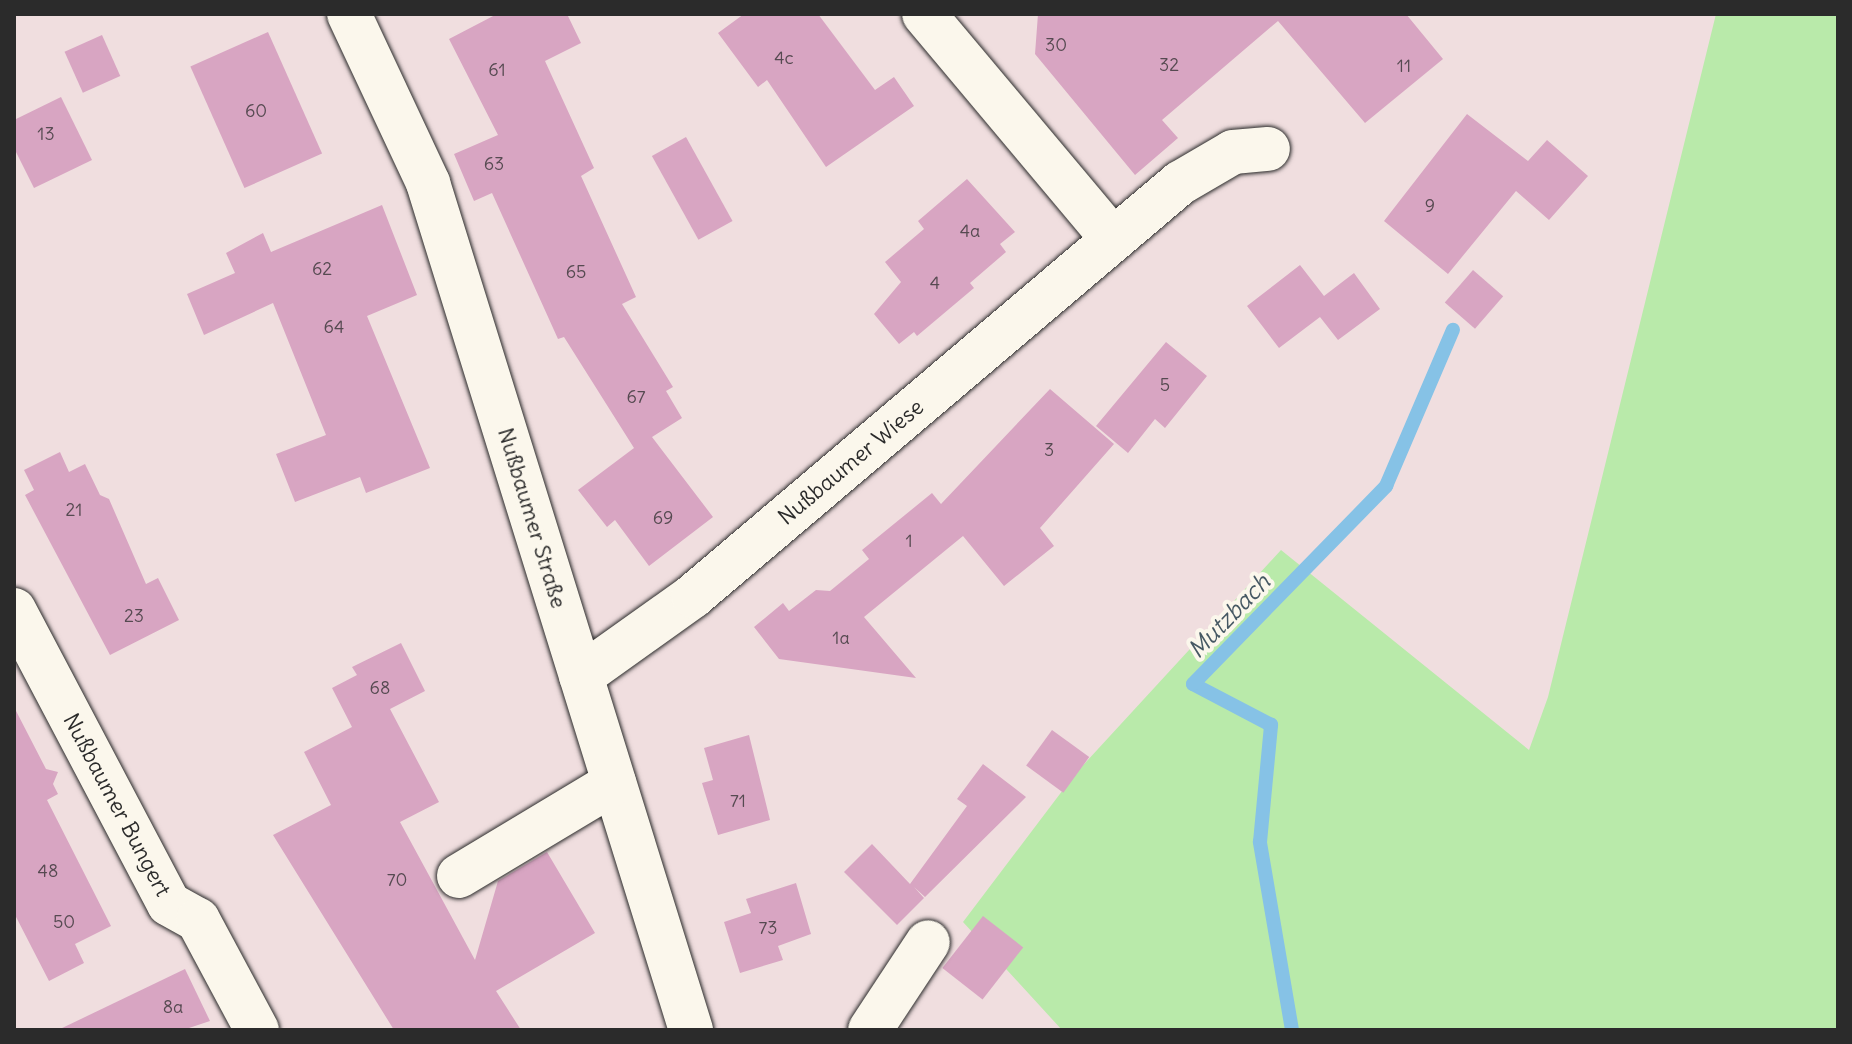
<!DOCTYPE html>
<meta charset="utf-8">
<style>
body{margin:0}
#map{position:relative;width:1852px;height:1044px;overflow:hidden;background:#f0dedf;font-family:Delius,sans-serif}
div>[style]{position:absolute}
.green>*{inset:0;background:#b9eaaa}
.stream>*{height:14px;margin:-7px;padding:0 7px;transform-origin:7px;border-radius:7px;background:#86c2e6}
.building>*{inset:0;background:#d8a5c2;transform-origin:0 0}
.roads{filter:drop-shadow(0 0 2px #2b2b2b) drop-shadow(0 0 2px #2b2b2b)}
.minor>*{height:44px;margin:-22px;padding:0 22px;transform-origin:22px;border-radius:22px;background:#fbf7ec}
span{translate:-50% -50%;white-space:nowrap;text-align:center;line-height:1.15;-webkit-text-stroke:8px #fbf7ec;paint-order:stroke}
.number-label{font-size:18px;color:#564a51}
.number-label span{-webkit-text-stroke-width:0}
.street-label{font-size:22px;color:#2b2b2b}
.water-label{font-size:24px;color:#465863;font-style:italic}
.frame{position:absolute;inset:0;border:16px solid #2b2b2b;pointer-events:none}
</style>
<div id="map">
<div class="green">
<div style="clip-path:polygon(1716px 14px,1838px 14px,1838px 1030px,1062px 1030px,963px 922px,1075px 774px,1281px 550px,1529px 750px,1548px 697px)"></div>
</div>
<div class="stream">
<div style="left:1292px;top:1030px;width:191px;rotate:-99.7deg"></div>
<div style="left:1260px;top:842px;width:118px;rotate:-84.6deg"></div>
<div style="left:1271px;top:725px;width:88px;rotate:-152.3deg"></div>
<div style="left:1193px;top:684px;width:277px;rotate:-45.7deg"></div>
<div style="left:1386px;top:486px;width:170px;rotate:-66.8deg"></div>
</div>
<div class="building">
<div style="clip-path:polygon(497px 14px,567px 14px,581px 43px,545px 61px,594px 168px,581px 176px,636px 297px,622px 304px,673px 387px,666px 391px,682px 418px,652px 437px,713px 517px,649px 566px,615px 520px,607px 527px,578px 490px,634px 448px,564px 337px,558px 339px,492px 193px,474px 201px,454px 154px,498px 135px,449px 39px)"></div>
<div style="clip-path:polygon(744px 14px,818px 14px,875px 90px,894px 77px,914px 106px,826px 167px,767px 80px,758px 87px,718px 33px)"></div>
<div style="clip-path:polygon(1038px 14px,1406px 14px,1443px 59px,1365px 123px,1278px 21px,1162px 120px,1178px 138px,1135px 175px,1035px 54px)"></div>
<div style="left:268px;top:32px;width:133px;height:85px;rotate:66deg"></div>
<div style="left:102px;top:35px;width:45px;height:41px;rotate:66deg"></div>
<div style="clip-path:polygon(61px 97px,92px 160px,34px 188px,14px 148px,14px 120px)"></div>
<div style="clip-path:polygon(1467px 114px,1528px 161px,1547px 140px,1588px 176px,1549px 220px,1516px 191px,1448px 274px,1384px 221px)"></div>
<div style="left:686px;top:137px;width:96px;height:39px;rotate:61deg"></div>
<div style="clip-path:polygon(967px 179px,1015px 232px,1000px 244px,1006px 252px,970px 283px,974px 288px,917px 336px,914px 332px,899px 344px,874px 314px,901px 282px,885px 262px,924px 229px,918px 221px)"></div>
<div style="clip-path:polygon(382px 205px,417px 295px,367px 316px,430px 468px,366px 493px,360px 477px,295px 502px,276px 454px,326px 435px,273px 303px,204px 335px,187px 294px,235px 273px,226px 253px,263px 233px,271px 252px)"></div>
<div style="clip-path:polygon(1300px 265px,1324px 296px,1354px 273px,1380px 309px,1338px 340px,1320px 317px,1279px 348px,1247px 306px)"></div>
<div style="left:1473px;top:270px;width:40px;height:43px;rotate:41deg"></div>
<div style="clip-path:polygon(1166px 342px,1207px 376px,1165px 428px,1155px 419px,1128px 453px,1096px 426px)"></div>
<div style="clip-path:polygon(1050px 389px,1114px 444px,1040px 528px,1054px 546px,1004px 586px,963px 536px,864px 617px,916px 678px,779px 659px,754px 627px,783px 603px,789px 611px,816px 590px,830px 591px,869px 559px,862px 550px,932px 493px,941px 504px)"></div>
<div style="clip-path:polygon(60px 452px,69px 472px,85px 464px,100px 495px,109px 499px,146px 584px,158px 578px,179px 620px,110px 655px,25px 495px,34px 490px,24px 470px)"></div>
<div style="clip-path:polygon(401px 643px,425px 691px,390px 709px,439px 802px,400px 822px,475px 960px,498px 881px,547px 852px,595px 933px,496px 991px,521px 1030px,394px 1030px,273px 835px,331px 805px,304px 752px,352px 727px,332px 688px,357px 675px,352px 667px)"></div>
<div style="clip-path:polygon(14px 707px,46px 769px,58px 772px,53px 784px,58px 794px,47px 800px,111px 926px,75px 944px,84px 963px,49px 981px,14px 913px)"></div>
<div style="left:1052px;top:730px;width:46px;height:44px;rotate:36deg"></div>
<div style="clip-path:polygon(749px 735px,770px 820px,718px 835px,702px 783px,713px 780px,704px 748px)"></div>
<div style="clip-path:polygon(983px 764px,1026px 797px,925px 897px,914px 887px,924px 898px,897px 925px,844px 872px,872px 844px,910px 884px,967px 806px,957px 799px)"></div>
<div style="clip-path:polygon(796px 883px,811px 934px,778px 946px,783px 960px,740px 973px,724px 922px,751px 913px,746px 899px)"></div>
<div style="left:983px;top:916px;width:51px;height:66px;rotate:38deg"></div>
<div style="clip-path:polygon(185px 969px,210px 1021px,183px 1030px,58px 1030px)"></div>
</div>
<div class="roads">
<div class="minor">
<div style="left:349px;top:14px;width:187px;rotate:64.9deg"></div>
<div style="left:428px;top:183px;width:887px;rotate:72.75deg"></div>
<div style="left:924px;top:14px;width:294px;rotate:50deg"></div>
<div style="left:14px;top:610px;width:332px;rotate:62.2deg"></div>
<div style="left:169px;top:904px;width:33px;rotate:29deg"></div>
<div style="left:198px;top:920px;width:125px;rotate:61.8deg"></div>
<div style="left:581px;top:676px;width:138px;rotate:-35.5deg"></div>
<div style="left:693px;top:596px;width:639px;rotate:-40.3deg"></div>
<div style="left:1180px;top:183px;width:61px;rotate:-30.3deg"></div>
<div style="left:1233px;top:152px;width:35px;rotate:-5deg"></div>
<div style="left:459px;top:876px;width:181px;rotate:-31deg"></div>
<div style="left:870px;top:1030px;width:105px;rotate:-56.6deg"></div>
</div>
</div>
<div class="number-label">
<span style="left:1056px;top:45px">30</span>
<span style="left:784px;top:58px">4c</span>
<span style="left:1169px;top:65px">32</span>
<span style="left:1404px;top:66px">11</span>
<span style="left:497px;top:70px">61</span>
<span style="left:256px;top:111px">60</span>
<span style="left:46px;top:134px">13</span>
<span style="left:494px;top:164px">63</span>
<span style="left:1430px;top:206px">9</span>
<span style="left:970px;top:231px">4a</span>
<span style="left:322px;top:269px">62</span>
<span style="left:576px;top:272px">65</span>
<span style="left:935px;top:283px">4</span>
<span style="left:334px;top:327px">64</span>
<span style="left:1165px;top:385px">5</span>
<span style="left:636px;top:397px">67</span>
<span style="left:1049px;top:450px">3</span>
<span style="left:74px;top:510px">21</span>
<span style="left:663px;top:518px">69</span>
<span style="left:909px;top:541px">1</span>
<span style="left:134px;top:616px">23</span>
<span style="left:841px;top:638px">1a</span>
<span style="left:380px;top:688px">68</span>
<span style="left:738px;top:801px">71</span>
<span style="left:48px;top:871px">48</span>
<span style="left:397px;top:880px">70</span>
<span style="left:64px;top:922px">50</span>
<span style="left:768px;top:928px">73</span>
<span style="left:173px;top:1007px">8a</span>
</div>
<div class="street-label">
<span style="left:851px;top:462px;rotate:-40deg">Nußbaumer Wiese</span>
<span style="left:532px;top:518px;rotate:73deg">Nußbaumer Straße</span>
<span style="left:117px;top:805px;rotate:62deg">Nußbaumer Bungert</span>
</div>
<div class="water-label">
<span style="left:1229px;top:616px;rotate:-46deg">Mutzbach</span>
</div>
<div class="frame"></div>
</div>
